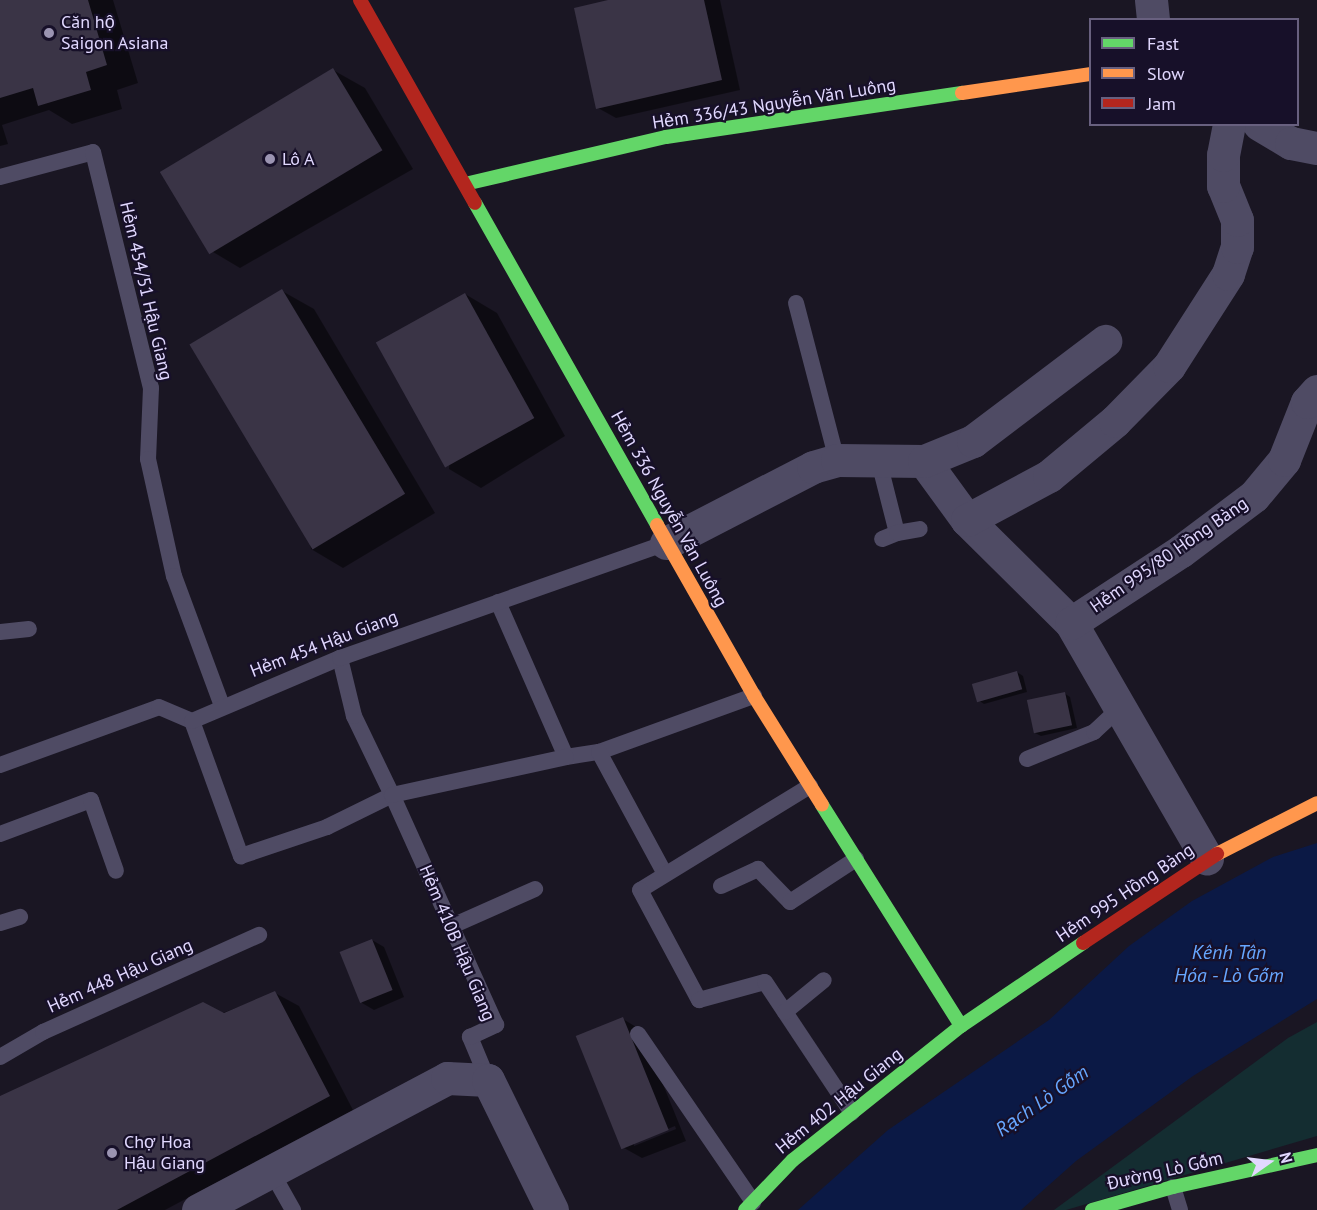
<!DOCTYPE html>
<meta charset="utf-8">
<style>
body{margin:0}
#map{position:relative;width:1317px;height:1210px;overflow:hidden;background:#1a1623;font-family:"PT Sans",sans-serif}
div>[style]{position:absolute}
.green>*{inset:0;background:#142d31}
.water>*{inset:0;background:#0b1945}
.shadow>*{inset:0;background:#0007}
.building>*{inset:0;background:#3a3446;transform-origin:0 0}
.lane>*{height:16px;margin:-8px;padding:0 8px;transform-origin:8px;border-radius:8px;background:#4f4b64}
.street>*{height:33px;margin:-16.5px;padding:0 16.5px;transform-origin:16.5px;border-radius:16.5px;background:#4f4b64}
.fast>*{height:14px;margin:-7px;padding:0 7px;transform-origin:7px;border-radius:7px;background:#63d668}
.slow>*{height:14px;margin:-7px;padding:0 7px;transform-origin:7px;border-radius:7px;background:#ff974d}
.jam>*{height:14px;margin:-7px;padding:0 7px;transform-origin:7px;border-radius:7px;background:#b3261e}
.dots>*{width:16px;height:16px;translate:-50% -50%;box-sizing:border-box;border:3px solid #171029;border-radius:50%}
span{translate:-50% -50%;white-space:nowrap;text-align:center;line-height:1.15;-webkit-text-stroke:4.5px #171029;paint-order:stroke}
.poi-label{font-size:18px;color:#e1d8ff}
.left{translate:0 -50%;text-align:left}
.street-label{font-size:18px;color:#e1d8ff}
.water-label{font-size:20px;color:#66a6ff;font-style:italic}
.legend{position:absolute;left:1089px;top:18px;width:210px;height:108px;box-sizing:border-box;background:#171029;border:2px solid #68607f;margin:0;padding:8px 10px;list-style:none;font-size:18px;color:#e1d8ff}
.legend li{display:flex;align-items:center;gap:12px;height:30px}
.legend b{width:30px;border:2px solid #68607f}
.north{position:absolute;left:1239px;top:1132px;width:60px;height:60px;-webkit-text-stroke:4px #171029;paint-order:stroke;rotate:76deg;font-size:16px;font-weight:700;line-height:24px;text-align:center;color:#e1d8ff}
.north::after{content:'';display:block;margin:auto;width:21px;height:27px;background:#e1d8ff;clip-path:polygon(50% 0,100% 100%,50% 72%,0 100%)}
</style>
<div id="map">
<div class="green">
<div style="clip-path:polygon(1317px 1022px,1317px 1136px,1066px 1210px,1054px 1210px,1288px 1038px)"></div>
</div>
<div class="water">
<div style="clip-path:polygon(1317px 843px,1317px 999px,1193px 1076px,1076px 1161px,1021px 1210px,798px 1210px,888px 1130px,1049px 1020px,1129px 946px,1192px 901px,1273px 857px)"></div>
</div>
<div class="shadow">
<div style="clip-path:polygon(0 0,113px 0,138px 83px,117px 90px,122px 109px,72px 124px,49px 110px,2px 125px,8px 144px,0 146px)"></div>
<div style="clip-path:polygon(615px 0,720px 0,740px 90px,616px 118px,598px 108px)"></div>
<div style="clip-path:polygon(333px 70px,365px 88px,413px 169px,240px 268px,208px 249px)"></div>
<div style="clip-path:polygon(282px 291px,314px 309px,435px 513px,343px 568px,311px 549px)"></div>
<div style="clip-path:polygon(465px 294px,497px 313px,565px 436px,481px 488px,449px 469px)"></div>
<div style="clip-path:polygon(1017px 672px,1023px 676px,1027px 692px,984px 704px,978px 700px)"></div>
<div style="clip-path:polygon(1064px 693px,1070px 697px,1077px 728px,1041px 736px,1035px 733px)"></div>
<div style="clip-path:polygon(372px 940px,384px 947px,404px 997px,374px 1010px,362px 1003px)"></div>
<div style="clip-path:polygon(275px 993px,299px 1006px,353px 1110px,165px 1210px,0 1210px,0 1098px)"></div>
<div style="clip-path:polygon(evenodd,623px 1019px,641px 1030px,686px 1141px,642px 1158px,624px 1148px,623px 1019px,675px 1126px,676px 1129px,634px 1146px,634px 1143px,675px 1126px)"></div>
</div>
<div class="building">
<div style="clip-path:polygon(0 0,88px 0,107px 65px,86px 72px,91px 90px,38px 106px,33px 88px,0 98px)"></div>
<div style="clip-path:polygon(608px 0,704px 0,722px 80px,596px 109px,574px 8px)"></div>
<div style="left:333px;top:68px;width:96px;height:202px;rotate:59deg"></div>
<div style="left:282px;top:289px;width:239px;height:108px;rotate:59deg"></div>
<div style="left:465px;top:293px;width:143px;height:102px;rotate:61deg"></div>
<div style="left:1017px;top:671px;width:19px;height:47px;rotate:74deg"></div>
<div style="left:1065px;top:692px;width:34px;height:39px;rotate:78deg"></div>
<div style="left:372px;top:939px;width:55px;height:35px;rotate:68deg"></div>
<div style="clip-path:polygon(275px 991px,330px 1096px,117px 1210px,0 1210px,0 1096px,203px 1002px,224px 1013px)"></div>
<div style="left:623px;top:1017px;width:122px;height:51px;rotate:68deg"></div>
</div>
<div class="lane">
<div style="left:0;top:177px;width:96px;rotate:-15deg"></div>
<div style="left:93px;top:152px;width:243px;rotate:76.2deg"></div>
<div style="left:151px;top:388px;width:71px;rotate:92.4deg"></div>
<div style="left:148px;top:459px;width:120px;rotate:77.5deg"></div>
<div style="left:174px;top:576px;width:139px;rotate:69.7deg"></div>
<div style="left:796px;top:303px;width:162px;rotate:75.4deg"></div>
<div style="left:878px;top:458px;width:77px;rotate:75.8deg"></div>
<div style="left:897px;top:533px;width:16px;rotate:158deg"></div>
<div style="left:897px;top:533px;width:23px;rotate:-10deg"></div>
<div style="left:498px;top:602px;width:169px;rotate:66.3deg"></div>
<div style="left:566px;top:757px;width:33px;rotate:-9deg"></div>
<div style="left:599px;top:752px;width:165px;rotate:-19.9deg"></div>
<div style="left:0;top:632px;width:29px;rotate:-6deg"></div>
<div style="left:192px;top:721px;width:144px;rotate:70.1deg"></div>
<div style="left:241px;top:856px;width:91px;rotate:-18.6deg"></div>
<div style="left:327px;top:827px;width:72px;rotate:-26.2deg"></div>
<div style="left:392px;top:795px;width:88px;rotate:-115.7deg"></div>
<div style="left:354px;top:716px;width:60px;rotate:-103.6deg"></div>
<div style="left:599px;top:752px;width:139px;rotate:61.6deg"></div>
<div style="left:1027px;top:759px;width:72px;rotate:-21.9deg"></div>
<div style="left:1094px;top:732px;width:35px;rotate:-43deg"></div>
<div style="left:0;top:765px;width:169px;rotate:-20deg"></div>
<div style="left:159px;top:707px;width:36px;rotate:23deg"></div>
<div style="left:192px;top:721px;width:161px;rotate:-23.1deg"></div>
<div style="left:340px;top:658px;width:346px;rotate:-19.4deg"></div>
<div style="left:810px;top:786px;width:199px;rotate:148.5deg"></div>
<div style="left:640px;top:890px;width:125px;rotate:61.8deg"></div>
<div style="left:699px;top:1000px;width:68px;rotate:-15.3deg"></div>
<div style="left:765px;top:982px;width:157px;rotate:56.4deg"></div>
<div style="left:0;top:834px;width:97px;rotate:-20.5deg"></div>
<div style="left:91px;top:800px;width:75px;rotate:70.6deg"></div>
<div style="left:721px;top:886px;width:41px;rotate:-24.7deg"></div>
<div style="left:758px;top:869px;width:46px;rotate:45.9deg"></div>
<div style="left:790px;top:902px;width:79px;rotate:-33.1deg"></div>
<div style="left:0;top:923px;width:21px;rotate:-17deg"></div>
<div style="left:452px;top:926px;width:91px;rotate:-24deg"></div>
<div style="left:785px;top:1012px;width:50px;rotate:-39.4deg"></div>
<div style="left:638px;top:1034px;width:204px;rotate:55.6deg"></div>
<div style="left:0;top:1057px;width:50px;rotate:-30.2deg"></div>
<div style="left:43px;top:1032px;width:237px;rotate:-24.2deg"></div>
<div style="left:488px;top:1080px;width:47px;rotate:-112.7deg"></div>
<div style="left:470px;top:1037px;width:29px;rotate:-25deg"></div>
<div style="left:496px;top:1025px;width:252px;rotate:-114.3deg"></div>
<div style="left:392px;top:795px;width:178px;rotate:-12.3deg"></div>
<div style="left:271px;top:1171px;width:45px;rotate:60.6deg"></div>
<div style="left:1173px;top:1187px;width:24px;rotate:73deg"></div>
</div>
<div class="street">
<div style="left:1151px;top:0;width:20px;rotate:84deg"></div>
<div style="left:1259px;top:124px;width:37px;rotate:31deg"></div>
<div style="left:1291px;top:143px;width:26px;rotate:11deg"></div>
<div style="left:924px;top:461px;width:73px;rotate:53.9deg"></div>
<div style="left:967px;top:520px;width:146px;rotate:44.7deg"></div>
<div style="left:1071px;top:623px;width:272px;rotate:60deg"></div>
<div style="left:967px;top:520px;width:93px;rotate:-28.2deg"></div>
<div style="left:1049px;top:476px;width:86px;rotate:-39.8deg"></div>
<div style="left:1115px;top:421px;width:77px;rotate:-45.5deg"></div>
<div style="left:1169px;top:366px;width:109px;rotate:-57.3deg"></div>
<div style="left:1228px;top:274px;width:28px;rotate:-72deg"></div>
<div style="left:1237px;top:247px;width:27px;rotate:-90deg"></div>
<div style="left:1237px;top:220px;width:37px;rotate:-112deg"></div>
<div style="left:1223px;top:186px;width:31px;rotate:-90deg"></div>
<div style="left:1223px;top:155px;width:32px;rotate:-79deg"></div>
<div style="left:666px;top:543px;width:165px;rotate:-27.3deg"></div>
<div style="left:813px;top:467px;width:25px;rotate:-16deg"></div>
<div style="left:837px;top:460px;width:87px;rotate:0.7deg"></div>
<div style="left:924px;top:461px;width:53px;rotate:-22.2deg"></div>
<div style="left:973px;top:441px;width:166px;rotate:-37.1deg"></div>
<div style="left:1071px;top:623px;width:131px;rotate:-33.2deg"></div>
<div style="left:1181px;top:551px;width:91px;rotate:-37deg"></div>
<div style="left:1254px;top:496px;width:47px;rotate:-50.2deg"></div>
<div style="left:1284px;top:460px;width:62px;rotate:-68.4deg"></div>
<div style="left:1307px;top:402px;width:15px;rotate:-48deg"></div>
<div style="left:198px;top:1210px;width:282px;rotate:-27.9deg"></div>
<div style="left:447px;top:1078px;width:41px;rotate:2.8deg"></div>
<div style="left:488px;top:1080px;width:145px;rotate:63.8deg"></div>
</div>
<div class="fast">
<div style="left:465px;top:184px;width:206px;rotate:-13.2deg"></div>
<div style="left:666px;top:137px;width:299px;rotate:-8.5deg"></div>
<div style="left:475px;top:203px;width:370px;rotate:60.5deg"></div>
<div style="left:822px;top:805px;width:261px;rotate:57.8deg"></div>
<div style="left:745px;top:1210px;width:69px;rotate:-46.2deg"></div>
<div style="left:793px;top:1160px;width:215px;rotate:-38.6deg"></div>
<div style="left:961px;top:1026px;width:148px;rotate:-34.2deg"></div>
<div style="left:1092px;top:1210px;width:84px;rotate:-15.9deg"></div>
<div style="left:1173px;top:1187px;width:148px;rotate:-12.5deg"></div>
</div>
<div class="slow">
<div style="left:962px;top:93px;width:129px;rotate:-8.4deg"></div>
<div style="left:657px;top:525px;width:197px;rotate:60.4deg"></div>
<div style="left:754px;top:696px;width:128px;rotate:58deg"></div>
<div style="left:1217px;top:854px;width:112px;rotate:-27deg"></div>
</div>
<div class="jam">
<div style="left:360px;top:0;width:233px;rotate:60.5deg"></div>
<div style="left:1083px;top:943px;width:161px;rotate:-33.6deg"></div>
</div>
<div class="dots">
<div style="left:49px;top:33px;background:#9b94b2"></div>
<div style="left:270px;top:159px;background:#9b94b2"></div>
<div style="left:112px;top:1153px;background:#9b94b2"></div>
</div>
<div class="poi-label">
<span class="left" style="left:61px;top:33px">Căn hộ<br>Saigon Asiana</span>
<span class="left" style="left:282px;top:159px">Lô A</span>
<span class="left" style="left:124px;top:1153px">Chợ Hoa<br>Hậu Giang</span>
</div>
<div class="street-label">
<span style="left:774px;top:104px;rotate:-9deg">Hẻm 336/43 Nguyễn Văn Luông</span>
<span style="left:146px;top:291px;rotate:77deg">Hẻm 454/51 Hậu Giang</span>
<span style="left:669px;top:509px;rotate:61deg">Hẻm 336 Nguyễn Văn Luông</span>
<span style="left:1169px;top:555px;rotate:-35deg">Hẻm 995/80 Hồng Bàng</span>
<span style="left:324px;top:644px;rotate:-21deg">Hẻm 454 Hậu Giang</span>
<span style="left:1125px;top:893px;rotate:-34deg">Hẻm 995 Hồng Bàng</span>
<span style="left:457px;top:943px;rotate:67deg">Hẻm 410B Hậu Giang</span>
<span style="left:120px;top:976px;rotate:-24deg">Hẻm 448 Hậu Giang</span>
<span style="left:839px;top:1101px;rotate:-39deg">Hẻm 402 Hậu Giang</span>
<span style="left:1165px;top:1171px;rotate:-13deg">Đường Lò Gốm</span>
</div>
<div class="water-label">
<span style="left:1229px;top:964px">Kênh Tân<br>Hóa - Lò Gốm</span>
<span style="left:1042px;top:1101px;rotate:-35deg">Rạch Lò Gốm</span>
</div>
<ul class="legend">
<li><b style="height:8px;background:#63d668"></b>Fast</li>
<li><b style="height:8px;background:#ff974d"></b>Slow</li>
<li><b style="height:8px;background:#b3261e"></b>Jam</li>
</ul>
<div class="north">N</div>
</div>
